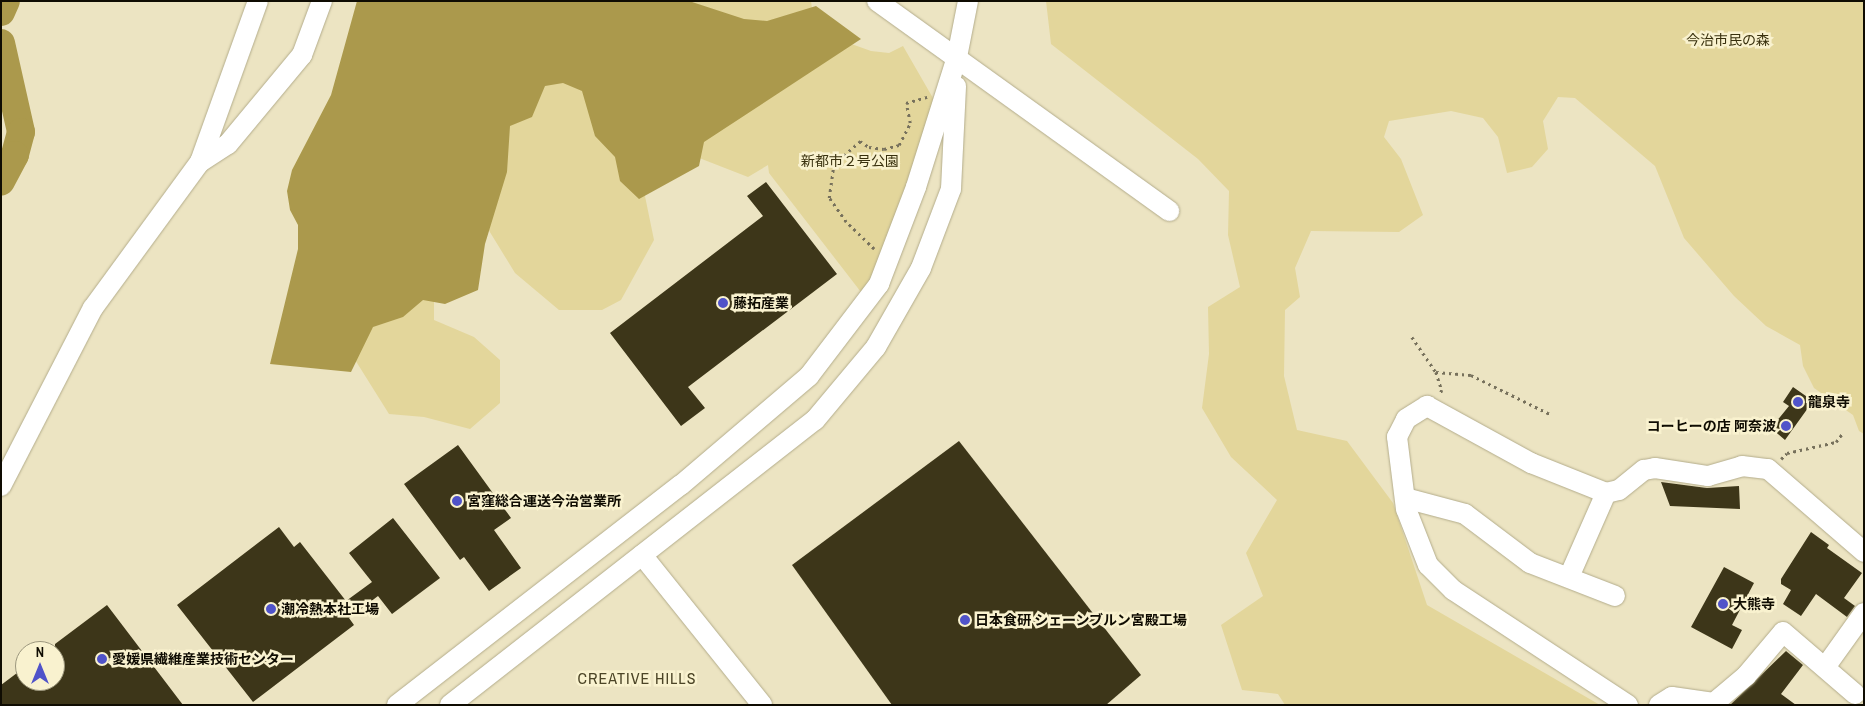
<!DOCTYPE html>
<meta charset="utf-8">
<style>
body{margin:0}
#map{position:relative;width:1865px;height:706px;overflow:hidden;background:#ece4c2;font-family:"Archivo Narrow","Noto Sans JP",sans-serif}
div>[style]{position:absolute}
.green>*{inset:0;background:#e3d69b}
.water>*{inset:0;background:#ab994c}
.river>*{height:28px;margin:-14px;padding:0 14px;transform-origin:14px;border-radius:14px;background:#ab994c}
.building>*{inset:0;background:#3d3619}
.path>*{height:2.5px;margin-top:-1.25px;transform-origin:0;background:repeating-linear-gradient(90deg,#77715c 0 2.5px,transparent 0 6.5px)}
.roads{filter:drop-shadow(0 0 1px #b3ac8b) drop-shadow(0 0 1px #b3ac8b)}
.minor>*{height:20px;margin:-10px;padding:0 10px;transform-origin:10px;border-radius:10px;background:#fff}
.dots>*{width:14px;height:14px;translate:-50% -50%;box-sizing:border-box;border:2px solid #f9f2cf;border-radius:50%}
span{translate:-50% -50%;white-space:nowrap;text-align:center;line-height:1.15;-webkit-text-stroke:5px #f9f2cf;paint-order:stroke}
.park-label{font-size:14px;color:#38300d}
.poi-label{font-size:14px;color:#0f0c02;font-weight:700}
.left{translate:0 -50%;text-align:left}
.right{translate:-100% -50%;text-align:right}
.quarter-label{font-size:16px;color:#4c4527;letter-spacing:1px}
.frame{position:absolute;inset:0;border:2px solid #0f0c02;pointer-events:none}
.north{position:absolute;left:15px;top:641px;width:50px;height:50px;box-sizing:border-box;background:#f9f2cf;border:1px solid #9b967d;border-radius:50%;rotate:0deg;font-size:14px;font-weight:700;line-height:20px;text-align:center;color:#0f0c02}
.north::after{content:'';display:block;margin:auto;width:18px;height:22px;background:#5053c9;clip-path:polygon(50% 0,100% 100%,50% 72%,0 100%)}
</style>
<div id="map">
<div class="green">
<div style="clip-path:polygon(655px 1px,811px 1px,815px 31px,871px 51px,889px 53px,903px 46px,941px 112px,864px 296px,769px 173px,768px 165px,748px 177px,671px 147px,639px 167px,654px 240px,621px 300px,602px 310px,559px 310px,515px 273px,477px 211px,434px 281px,434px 320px,474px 337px,500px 360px,500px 403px,470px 429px,424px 417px,389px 414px,342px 339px,523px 59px)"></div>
<div style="clip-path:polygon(1046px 1px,1864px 1px,1864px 434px,1859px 431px,1853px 415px,1814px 388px,1803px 366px,1800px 345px,1766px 326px,1734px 296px,1684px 238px,1655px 166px,1575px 98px,1558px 97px,1543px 121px,1548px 149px,1532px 167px,1507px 173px,1498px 137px,1483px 118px,1451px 111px,1389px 121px,1384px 137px,1401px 159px,1423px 215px,1399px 232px,1311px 231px,1295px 268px,1300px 297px,1285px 310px,1284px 376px,1297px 430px,1347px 441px,1393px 503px,1427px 605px,1600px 705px,1285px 705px,1278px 694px,1242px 690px,1221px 625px,1263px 596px,1246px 553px,1277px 500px,1231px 457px,1202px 408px,1209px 354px,1208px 307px,1240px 287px,1228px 235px,1229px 191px,1198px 159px,1051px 44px)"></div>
</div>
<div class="water">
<div style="clip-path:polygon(357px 1px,689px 1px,744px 19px,767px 21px,816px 6px,861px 39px,704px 142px,699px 166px,639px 199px,620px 181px,615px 157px,595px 136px,582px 91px,563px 83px,545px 86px,532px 117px,510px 126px,507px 172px,485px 244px,478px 290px,445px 304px,423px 300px,403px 317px,373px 327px,351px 372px,270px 364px,298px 249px,298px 225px,290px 210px,287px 191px,292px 170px,331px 95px)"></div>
</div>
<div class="river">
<div style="left:1px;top:12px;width:12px;rotate:-66deg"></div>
<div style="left:1px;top:43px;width:91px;rotate:77.3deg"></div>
<div style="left:21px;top:132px;width:24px;rotate:105deg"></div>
<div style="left:15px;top:155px;width:30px;rotate:118deg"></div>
</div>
<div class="building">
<div style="clip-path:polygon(766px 182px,837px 274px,688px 387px,705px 408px,681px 426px,610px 333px,763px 216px,747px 196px)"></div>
<div style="clip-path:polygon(1793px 387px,1813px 401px,1785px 440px,1771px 428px,1789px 406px,1783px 402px)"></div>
<div style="clip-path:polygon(959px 441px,1141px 675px,1106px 705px,892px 705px,792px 565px)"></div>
<div style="clip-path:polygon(458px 445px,511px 518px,494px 530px,521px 568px,489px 591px,464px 557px,460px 560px,404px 484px)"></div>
<div style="clip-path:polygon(1661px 482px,1707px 488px,1739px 486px,1740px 509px,1670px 506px)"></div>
<div style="clip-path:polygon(393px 518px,440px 578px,392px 614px,378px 596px,349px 618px,354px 625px,253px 702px,177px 605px,279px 527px,294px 547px,300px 542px,346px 601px,372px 582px,349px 553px)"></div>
<div style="clip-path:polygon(1811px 532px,1829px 545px,1827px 548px,1862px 573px,1844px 598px,1855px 606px,1847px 617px,1816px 594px,1801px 616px,1783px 604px,1791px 590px,1781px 584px,1781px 579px)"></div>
<div style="clip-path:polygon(1724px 567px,1754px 583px,1732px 625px,1742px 630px,1732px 649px,1691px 627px)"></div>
<div style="clip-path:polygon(107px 605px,183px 705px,1px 705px,1px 685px,25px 667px,25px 681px,55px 681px,55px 644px)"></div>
<div style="clip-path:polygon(1786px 651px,1803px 665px,1781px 694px,1796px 705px,1730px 705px)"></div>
</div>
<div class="path">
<div style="left:874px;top:249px;width:39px;rotate:-136deg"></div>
<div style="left:846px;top:222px;width:29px;rotate:-125deg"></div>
<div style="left:829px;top:198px;width:34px;rotate:-82deg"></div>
<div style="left:834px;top:164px;width:35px;rotate:-41deg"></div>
<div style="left:860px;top:141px;width:11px;rotate:34deg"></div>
<div style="left:869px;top:147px;width:15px;rotate:8deg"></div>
<div style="left:884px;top:149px;width:16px;rotate:-15deg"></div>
<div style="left:899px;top:145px;width:25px;rotate:-63deg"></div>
<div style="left:910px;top:123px;width:20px;rotate:-101deg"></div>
<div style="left:906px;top:103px;width:22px;rotate:-16deg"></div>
<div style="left:1412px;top:337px;width:42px;rotate:55.6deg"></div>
<div style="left:1436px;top:372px;width:35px;rotate:5deg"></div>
<div style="left:1471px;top:375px;width:90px;rotate:26.3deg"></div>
<div style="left:1436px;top:372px;width:19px;rotate:72deg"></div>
<div style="left:1442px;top:390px;width:5px;rotate:112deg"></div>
<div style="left:1781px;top:459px;width:8px;rotate:-45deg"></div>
<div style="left:1787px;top:453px;width:50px;rotate:-12.7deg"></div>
<div style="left:1836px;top:442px;width:10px;rotate:-53deg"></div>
</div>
<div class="roads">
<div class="minor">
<div style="left:877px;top:1px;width:360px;rotate:35.7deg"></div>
<div style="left:200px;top:162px;width:33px;rotate:-33deg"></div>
<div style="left:228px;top:144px;width:116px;rotate:-50.3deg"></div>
<div style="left:302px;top:55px;width:58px;rotate:-69.7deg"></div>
<div style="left:1px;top:486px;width:200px;rotate:-62.7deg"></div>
<div style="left:93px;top:308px;width:181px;rotate:-53.8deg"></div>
<div style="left:200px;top:162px;width:171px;rotate:-70.2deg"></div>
<div style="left:1405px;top:498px;width:62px;rotate:14.9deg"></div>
<div style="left:1465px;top:514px;width:81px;rotate:37deg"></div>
<div style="left:1530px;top:563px;width:91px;rotate:21.2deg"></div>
<div style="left:642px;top:555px;width:192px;rotate:51.3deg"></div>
<div style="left:1569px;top:577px;width:92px;rotate:-66.2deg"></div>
<div style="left:1826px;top:666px;width:65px;rotate:-54.4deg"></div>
<div style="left:397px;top:705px;width:359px;rotate:-37.8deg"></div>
<div style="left:681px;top:485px;width:168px;rotate:-40.4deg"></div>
<div style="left:809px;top:376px;width:116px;rotate:-52.7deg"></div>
<div style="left:879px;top:284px;width:104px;rotate:-69.1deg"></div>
<div style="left:916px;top:187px;width:136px;rotate:-72.5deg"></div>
<div style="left:957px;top:57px;width:57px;rotate:-78.9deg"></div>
<div style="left:450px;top:705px;width:463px;rotate:-38deg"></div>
<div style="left:815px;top:420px;width:95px;rotate:-50.1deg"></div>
<div style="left:876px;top:347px;width:91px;rotate:-60.3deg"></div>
<div style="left:921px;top:268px;width:85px;rotate:-69.2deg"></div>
<div style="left:951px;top:189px;width:103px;rotate:-87.2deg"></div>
<div style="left:1628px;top:705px;width:209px;rotate:-146.7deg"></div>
<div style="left:1453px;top:590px;width:35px;rotate:-135deg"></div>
<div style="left:1428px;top:565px;width:60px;rotate:-111.4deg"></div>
<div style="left:1406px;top:509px;width:73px;rotate:-97.1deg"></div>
<div style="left:1397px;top:437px;width:20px;rotate:-63deg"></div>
<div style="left:1406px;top:419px;width:25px;rotate:-32deg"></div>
<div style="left:1427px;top:406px;width:119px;rotate:28.7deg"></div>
<div style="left:1531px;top:463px;width:81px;rotate:21.8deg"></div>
<div style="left:1606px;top:493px;width:13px;rotate:-13deg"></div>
<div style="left:1619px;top:490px;width:32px;rotate:-39deg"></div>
<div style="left:1644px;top:470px;width:11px;rotate:-10deg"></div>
<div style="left:1655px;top:468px;width:54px;rotate:8.6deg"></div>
<div style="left:1708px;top:476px;width:35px;rotate:-16deg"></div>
<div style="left:1742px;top:466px;width:26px;rotate:7deg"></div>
<div style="left:1768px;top:469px;width:127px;rotate:40.8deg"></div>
<div style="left:1659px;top:705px;width:15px;rotate:-32deg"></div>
<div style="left:1672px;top:697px;width:42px;rotate:8.1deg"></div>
<div style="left:1714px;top:703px;width:42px;rotate:-40.2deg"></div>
<div style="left:1746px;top:676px;width:57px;rotate:-49.9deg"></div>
<div style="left:1783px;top:632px;width:95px;rotate:40.7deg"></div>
</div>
</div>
<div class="dots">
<div style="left:723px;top:303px;background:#5053c9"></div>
<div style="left:1798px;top:402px;background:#5053c9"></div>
<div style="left:1786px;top:426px;background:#5053c9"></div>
<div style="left:457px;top:501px;background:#5053c9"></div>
<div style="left:1723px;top:604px;background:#5053c9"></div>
<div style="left:271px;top:609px;background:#5053c9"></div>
<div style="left:965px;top:620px;background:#5053c9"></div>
<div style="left:102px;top:659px;background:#5053c9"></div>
</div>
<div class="park-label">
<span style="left:1728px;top:40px">今治市民の森</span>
<span style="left:850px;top:161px">新都市２号公園</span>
</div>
<div class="poi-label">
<span class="left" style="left:733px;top:303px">藤拓産業</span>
<span class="left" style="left:1808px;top:402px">龍泉寺</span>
<span class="right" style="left:1776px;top:426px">コーヒーの店 阿奈波</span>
<span class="left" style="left:467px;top:501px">宮窪総合運送今治営業所</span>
<span class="left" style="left:1733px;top:604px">大熊寺</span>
<span class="left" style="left:281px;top:609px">潮冷熱本社工場</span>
<span class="left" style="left:975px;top:620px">日本食研 シェーンブルン宮殿工場</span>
<span class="left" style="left:112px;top:659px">愛媛県繊維産業技術センター</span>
</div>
<div class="quarter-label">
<span style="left:637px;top:678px">CREATIVE HILLS</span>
</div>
<div class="frame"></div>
<div class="north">N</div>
</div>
